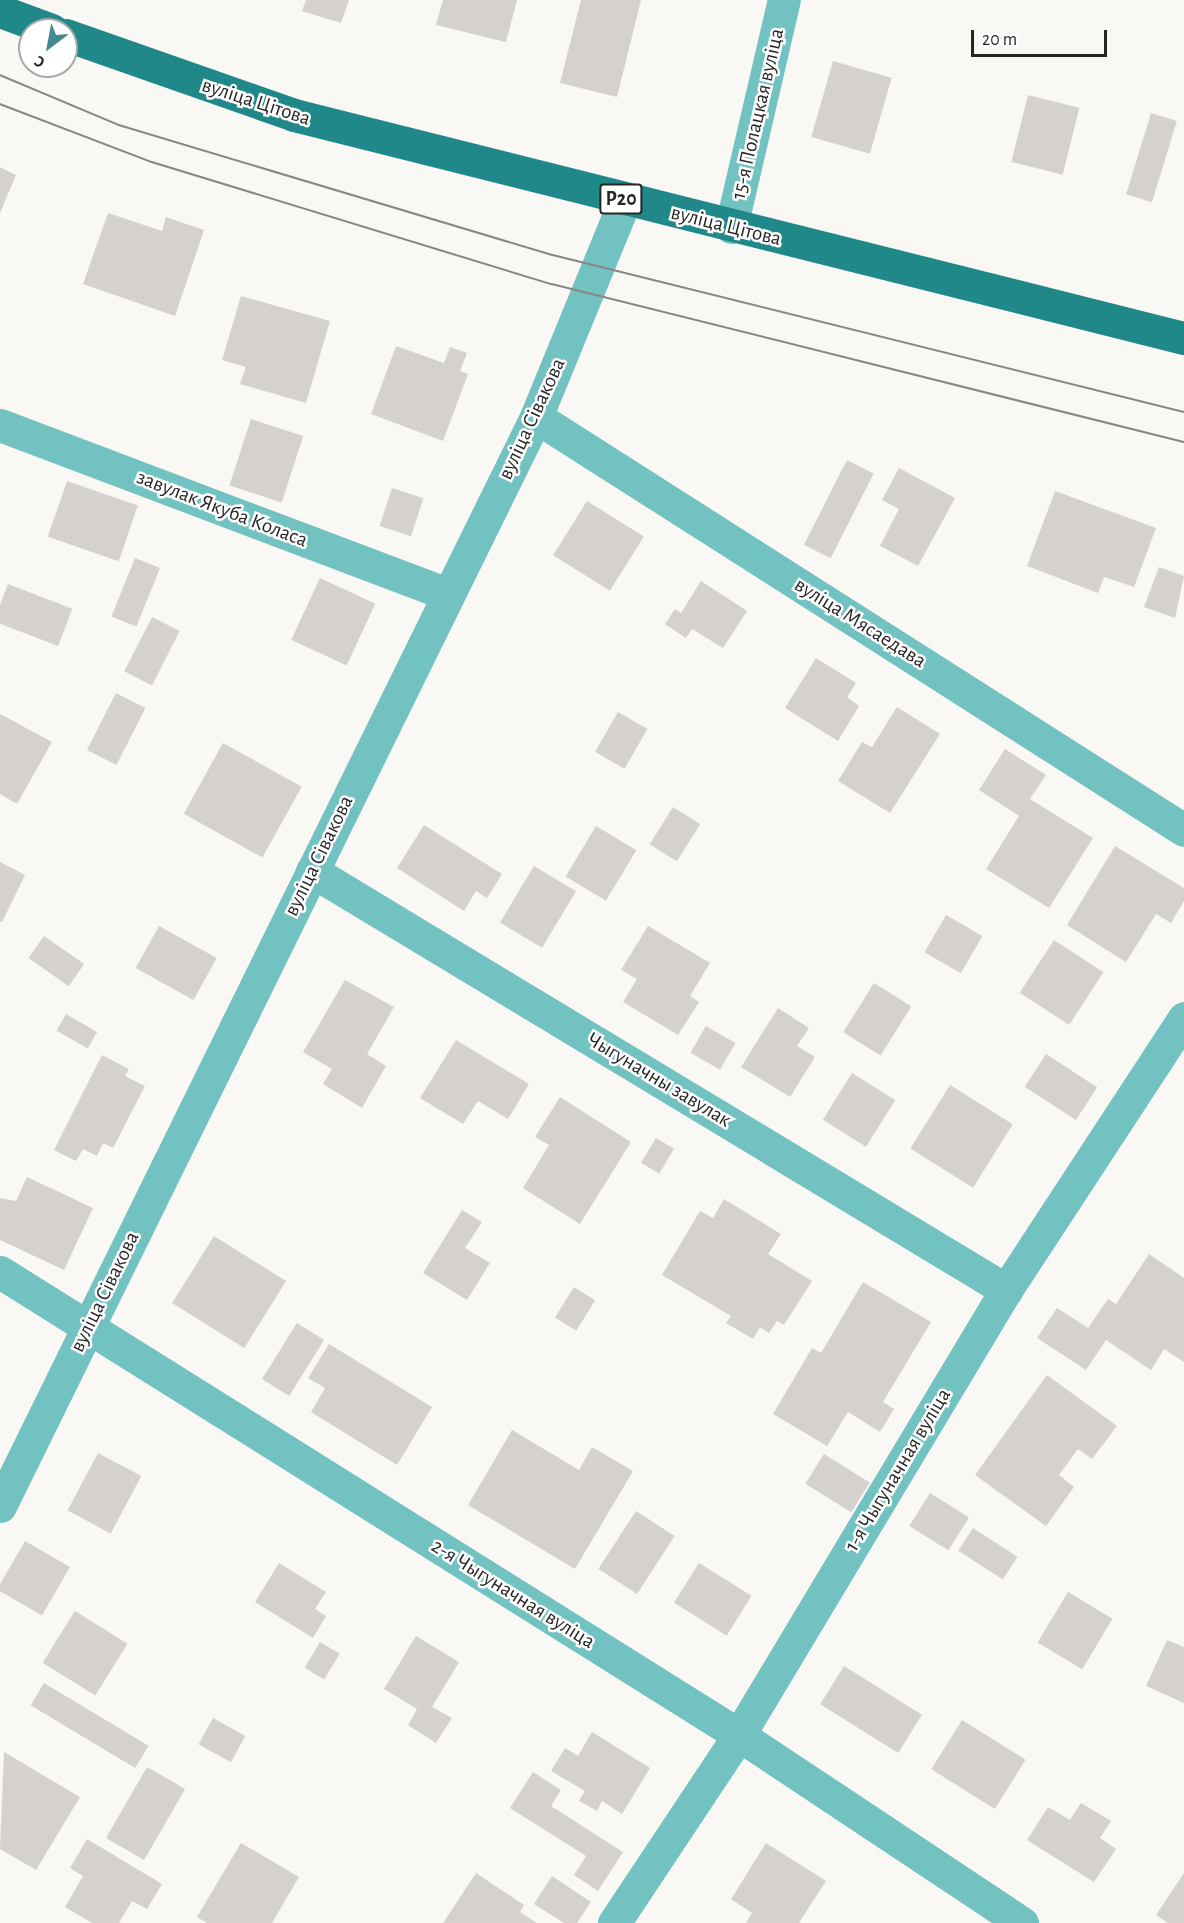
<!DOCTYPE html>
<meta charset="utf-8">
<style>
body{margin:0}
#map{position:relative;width:1184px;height:1923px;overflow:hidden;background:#faf8f4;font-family:"Alegreya Sans",sans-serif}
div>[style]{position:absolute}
.building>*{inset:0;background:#d4d1ce;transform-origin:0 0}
.minor>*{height:33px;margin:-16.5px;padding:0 16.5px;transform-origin:16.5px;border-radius:16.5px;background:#72c2c2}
.major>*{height:33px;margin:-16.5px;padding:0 16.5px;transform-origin:16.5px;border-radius:16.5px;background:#208888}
.tram>*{height:1.5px;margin:-0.75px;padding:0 0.75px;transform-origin:0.75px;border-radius:0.75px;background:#878683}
span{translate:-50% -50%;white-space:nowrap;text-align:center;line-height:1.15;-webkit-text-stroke:5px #fff;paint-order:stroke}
.shield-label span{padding:2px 4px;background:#fff;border:2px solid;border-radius:4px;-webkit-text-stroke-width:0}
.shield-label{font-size:20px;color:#272625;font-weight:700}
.street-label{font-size:21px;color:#272625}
.north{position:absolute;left:18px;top:18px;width:60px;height:60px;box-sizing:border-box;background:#fff;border:2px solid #a9a8a8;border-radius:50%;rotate:212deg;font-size:16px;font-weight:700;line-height:24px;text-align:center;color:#272625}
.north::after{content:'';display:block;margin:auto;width:21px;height:27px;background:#428a8d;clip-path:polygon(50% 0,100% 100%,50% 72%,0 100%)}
.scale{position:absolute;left:971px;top:30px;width:136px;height:27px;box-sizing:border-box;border:3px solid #272625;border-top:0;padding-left:8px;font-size:18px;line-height:21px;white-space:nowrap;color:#272625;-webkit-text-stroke:4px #fff;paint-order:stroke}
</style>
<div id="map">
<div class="building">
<div style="clip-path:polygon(306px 0,349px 0,341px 23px,302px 11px)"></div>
<div style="clip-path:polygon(443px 0,517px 0,506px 42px,436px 25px)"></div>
<div style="clip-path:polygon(581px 0,641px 0,617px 97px,560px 83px)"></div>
<div style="left:833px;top:61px;width:61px;height:79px;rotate:16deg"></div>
<div style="left:1028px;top:95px;width:53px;height:69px;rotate:14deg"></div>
<div style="left:1151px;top:113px;width:27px;height:85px;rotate:17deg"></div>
<div style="clip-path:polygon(0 167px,16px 175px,0 213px)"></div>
<div style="clip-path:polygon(108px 213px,162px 231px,166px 217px,204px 230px,175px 316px,83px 284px)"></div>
<div style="clip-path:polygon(241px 296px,330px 321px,306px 403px,240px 384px,246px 367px,222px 360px)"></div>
<div style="clip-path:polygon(396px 346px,444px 363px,450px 347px,467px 353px,460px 371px,468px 374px,443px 441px,371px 414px)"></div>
<div style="left:251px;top:419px;width:55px;height:70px;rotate:18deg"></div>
<div style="left:847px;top:460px;width:30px;height:95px;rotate:27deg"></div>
<div style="clip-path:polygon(899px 468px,955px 498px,918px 566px,880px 546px,899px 509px,882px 500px)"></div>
<div style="left:67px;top:481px;width:75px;height:59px;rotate:19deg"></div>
<div style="left:392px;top:488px;width:33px;height:40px;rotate:18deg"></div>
<div style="clip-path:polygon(1055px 491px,1156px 528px,1134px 587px,1104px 577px,1098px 593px,1027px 566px)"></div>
<div style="left:587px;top:501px;width:67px;height:64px;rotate:32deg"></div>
<div style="left:135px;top:558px;width:27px;height:63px;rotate:22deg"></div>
<div style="clip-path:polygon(1159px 567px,1184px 576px,1175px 618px,1144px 607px)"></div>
<div style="left:320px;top:578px;width:61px;height:68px;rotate:25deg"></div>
<div style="clip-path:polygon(701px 581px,747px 611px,723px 648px,692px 629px,686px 638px,665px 624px,675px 609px,681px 613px)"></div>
<div style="left:8px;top:584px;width:69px;height:40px;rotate:21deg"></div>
<div style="left:152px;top:617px;width:31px;height:61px;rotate:27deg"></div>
<div style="clip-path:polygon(816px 658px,856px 683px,847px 697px,859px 706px,838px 741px,785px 708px)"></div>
<div style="left:116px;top:693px;width:33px;height:64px;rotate:27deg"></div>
<div style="clip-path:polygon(897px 707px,940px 734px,890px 813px,838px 781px,862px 742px,872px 747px)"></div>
<div style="left:618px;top:712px;width:34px;height:46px;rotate:30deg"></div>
<div style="clip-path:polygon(0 714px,52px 742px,17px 804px,0 794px)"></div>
<div style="left:223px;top:743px;width:90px;height:81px;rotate:29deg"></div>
<div style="clip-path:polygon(1005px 749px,1046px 775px,1030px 799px,1093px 838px,1049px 908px,986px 869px,1019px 816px,979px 790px)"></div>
<div style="left:673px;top:807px;width:32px;height:44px;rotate:32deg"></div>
<div style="clip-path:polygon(424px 825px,502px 874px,487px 898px,476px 891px,464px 911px,397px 868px)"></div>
<div style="left:596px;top:826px;width:47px;height:59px;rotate:31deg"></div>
<div style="clip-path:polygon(1115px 846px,1184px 888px,1184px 901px,1171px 923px,1156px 914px,1126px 962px,1067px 925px)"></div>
<div style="clip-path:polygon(0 862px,25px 875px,2px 922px,0 921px)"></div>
<div style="left:534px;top:866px;width:49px;height:66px;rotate:31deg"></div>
<div style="left:946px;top:915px;width:42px;height:43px;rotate:30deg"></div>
<div style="left:159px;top:926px;width:66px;height:48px;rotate:29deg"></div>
<div style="clip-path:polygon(648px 926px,710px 963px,690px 996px,699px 1002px,678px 1035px,623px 1002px,637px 979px,621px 970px)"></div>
<div style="left:44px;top:936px;width:49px;height:27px;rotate:35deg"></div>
<div style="left:1054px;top:940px;width:59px;height:63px;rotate:33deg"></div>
<div style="clip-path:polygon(345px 980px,394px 1007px,367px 1054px,386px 1066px,362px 1108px,323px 1084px,332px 1069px,303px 1052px)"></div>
<div style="left:874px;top:983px;width:44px;height:58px;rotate:32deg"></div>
<div style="clip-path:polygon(778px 1008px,809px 1028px,797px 1046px,815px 1057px,790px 1097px,741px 1067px)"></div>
<div style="left:66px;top:1014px;width:36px;height:19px;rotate:30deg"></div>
<div style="left:706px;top:1026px;width:34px;height:31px;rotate:30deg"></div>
<div style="clip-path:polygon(456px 1040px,529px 1084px,508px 1119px,478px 1101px,463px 1124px,420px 1098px)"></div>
<div style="left:1046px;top:1054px;width:61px;height:39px;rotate:33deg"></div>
<div style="clip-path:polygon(102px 1055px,129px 1069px,125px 1076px,145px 1086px,113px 1148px,103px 1143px,97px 1156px,83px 1149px,76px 1161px,54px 1150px)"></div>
<div style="left:852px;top:1073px;width:51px;height:55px;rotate:32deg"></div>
<div style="left:950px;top:1085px;width:74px;height:75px;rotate:32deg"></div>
<div style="clip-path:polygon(560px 1097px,631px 1142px,580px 1224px,523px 1188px,549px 1145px,535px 1137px)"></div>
<div style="left:656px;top:1138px;width:21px;height:29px;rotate:31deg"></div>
<div style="clip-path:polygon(27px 1177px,93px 1208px,64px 1270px,0 1240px,0 1198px,16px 1201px)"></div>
<div style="clip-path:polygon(724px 1199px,781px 1234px,768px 1254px,812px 1281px,784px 1325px,777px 1321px,769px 1333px,760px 1327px,753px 1339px,726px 1323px,731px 1316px,662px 1275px,700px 1211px,713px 1218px)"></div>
<div style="clip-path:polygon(462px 1210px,482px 1222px,465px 1248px,490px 1263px,467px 1300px,423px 1273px)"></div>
<div style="left:214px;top:1236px;width:85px;height:79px;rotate:32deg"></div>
<div style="clip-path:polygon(1149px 1254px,1184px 1278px,1184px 1362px,1164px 1349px,1151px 1370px,1106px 1340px,1086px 1370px,1037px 1338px,1057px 1308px,1088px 1328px,1108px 1299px,1116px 1304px)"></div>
<div style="clip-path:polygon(863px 1282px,931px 1322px,883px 1402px,894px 1409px,880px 1432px,848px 1412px,827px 1446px,773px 1414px,812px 1348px,821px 1353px)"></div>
<div style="left:574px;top:1287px;width:25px;height:36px;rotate:32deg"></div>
<div style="left:297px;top:1323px;width:32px;height:66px;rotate:32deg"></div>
<div style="clip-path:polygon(329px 1344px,432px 1407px,397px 1465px,311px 1412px,325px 1388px,308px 1378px)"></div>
<div style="clip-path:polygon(1047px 1375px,1117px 1426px,1092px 1459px,1078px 1449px,1059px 1475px,1074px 1487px,1046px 1526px,975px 1475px)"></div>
<div style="clip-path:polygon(512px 1430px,579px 1470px,592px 1447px,633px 1471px,575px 1569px,468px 1505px)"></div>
<div style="left:98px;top:1453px;width:49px;height:65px;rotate:28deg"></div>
<div style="left:824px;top:1454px;width:54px;height:35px;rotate:32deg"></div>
<div style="left:930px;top:1493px;width:46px;height:39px;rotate:32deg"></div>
<div style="left:636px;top:1511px;width:46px;height:69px;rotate:33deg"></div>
<div style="left:973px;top:1528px;width:53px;height:27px;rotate:33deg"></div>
<div style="left:25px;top:1541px;width:52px;height:56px;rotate:30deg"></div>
<div style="clip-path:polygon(279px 1563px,326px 1592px,315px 1609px,326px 1616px,313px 1638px,255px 1602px)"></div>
<div style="left:699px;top:1563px;width:62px;height:47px;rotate:32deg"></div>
<div style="left:1068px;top:1592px;width:52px;height:59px;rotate:31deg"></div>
<div style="left:75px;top:1611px;width:62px;height:61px;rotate:32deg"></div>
<div style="clip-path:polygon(416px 1636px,459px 1662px,432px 1707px,452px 1718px,436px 1743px,408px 1725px,417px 1709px,384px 1689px)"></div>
<div style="clip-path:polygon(1167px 1640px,1184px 1647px,1184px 1703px,1146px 1686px)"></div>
<div style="left:320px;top:1642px;width:23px;height:30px;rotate:31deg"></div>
<div style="left:844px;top:1666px;width:92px;height:45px;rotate:32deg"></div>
<div style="left:44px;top:1683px;width:122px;height:26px;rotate:31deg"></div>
<div style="left:213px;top:1718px;width:37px;height:30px;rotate:29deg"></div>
<div style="left:962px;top:1720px;width:75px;height:58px;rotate:32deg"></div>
<div style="clip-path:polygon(592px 1732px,650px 1768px,622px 1814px,602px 1801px,597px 1811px,579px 1801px,585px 1791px,551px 1771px,565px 1748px,578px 1756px)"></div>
<div style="clip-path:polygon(4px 1752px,80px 1797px,36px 1870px,0 1849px)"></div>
<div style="left:147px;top:1767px;width:44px;height:82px;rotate:30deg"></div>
<div style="clip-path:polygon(533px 1772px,561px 1790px,551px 1806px,623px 1852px,598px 1891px,574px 1875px,586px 1856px,510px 1808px)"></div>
<div style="clip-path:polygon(1081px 1803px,1111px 1821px,1100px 1838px,1116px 1849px,1094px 1882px,1027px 1840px,1048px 1807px,1070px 1820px)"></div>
<div style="clip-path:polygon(87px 1839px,162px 1884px,147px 1909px,132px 1901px,119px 1923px,92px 1923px,65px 1907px,83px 1876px,70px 1868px)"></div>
<div style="clip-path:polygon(241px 1843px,299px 1877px,272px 1923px,207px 1923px,197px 1917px)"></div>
<div style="clip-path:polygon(766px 1843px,826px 1881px,799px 1923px,746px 1923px,752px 1913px,731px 1899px)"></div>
<div style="clip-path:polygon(476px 1873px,524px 1905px,520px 1912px,537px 1923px,443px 1923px)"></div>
<div style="clip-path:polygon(1184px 1873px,1184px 1923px,1168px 1923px,1156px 1915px)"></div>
<div style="clip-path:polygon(552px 1876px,591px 1902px,577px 1923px,564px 1923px,534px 1904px)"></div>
</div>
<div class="minor">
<div style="left:731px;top:227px;width:233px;rotate:-76.9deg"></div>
<div style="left:536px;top:417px;width:768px;rotate:32.51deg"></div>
<div style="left:0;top:425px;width:476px;rotate:20.7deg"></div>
<div style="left:312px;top:871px;width:811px;rotate:31.12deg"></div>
<div style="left:0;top:1272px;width:872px;rotate:32.07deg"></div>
<div style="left:739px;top:1735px;width:340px;rotate:33.6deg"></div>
<div style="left:0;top:1506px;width:1214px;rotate:-63.79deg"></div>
<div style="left:536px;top:417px;width:235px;rotate:-67.7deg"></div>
<div style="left:614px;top:1923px;width:226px;rotate:-56.4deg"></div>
<div style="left:739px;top:1735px;width:519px;rotate:-59.04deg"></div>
<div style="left:1006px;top:1290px;width:325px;rotate:-56.8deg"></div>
</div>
<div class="major">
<div style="left:0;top:11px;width:55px;rotate:20.1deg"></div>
<div style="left:66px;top:35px;width:242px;rotate:19.3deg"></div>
<div style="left:294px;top:115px;width:918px;rotate:14.07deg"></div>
</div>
<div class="tram">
<div style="left:0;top:75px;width:129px;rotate:22.8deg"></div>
<div style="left:119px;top:125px;width:453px;rotate:16.7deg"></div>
<div style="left:553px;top:255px;width:650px;rotate:13.97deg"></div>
<div style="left:0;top:104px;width:163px;rotate:20.9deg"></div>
<div style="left:152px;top:162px;width:418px;rotate:17deg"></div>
<div style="left:552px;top:284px;width:651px;rotate:14.04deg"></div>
</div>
<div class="shield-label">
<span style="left:621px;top:199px">Р20</span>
</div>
<div class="street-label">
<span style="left:256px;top:102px;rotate:18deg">вуліца Цітова</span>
<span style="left:758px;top:114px;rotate:-77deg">15-я Полацкая вуліца</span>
<span style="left:726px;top:226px;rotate:14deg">вуліца Цітова</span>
<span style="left:532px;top:419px;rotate:-65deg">вуліца Сівакова</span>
<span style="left:222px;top:509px;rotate:21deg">завулак Якуба Коласа</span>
<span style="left:860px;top:623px;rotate:32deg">вуліца Мясаедава</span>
<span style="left:319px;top:856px;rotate:-64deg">вуліца Сівакова</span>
<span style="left:659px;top:1080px;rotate:31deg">Чыгуначны завулак</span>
<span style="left:105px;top:1292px;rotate:-64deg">вуліца Сівакова</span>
<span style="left:898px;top:1470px;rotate:-59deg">1-я Чыгуначная вуліца</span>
<span style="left:513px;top:1594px;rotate:32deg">2-я Чыгуначная вуліца</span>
</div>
<div class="north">С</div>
<div class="scale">20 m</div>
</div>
